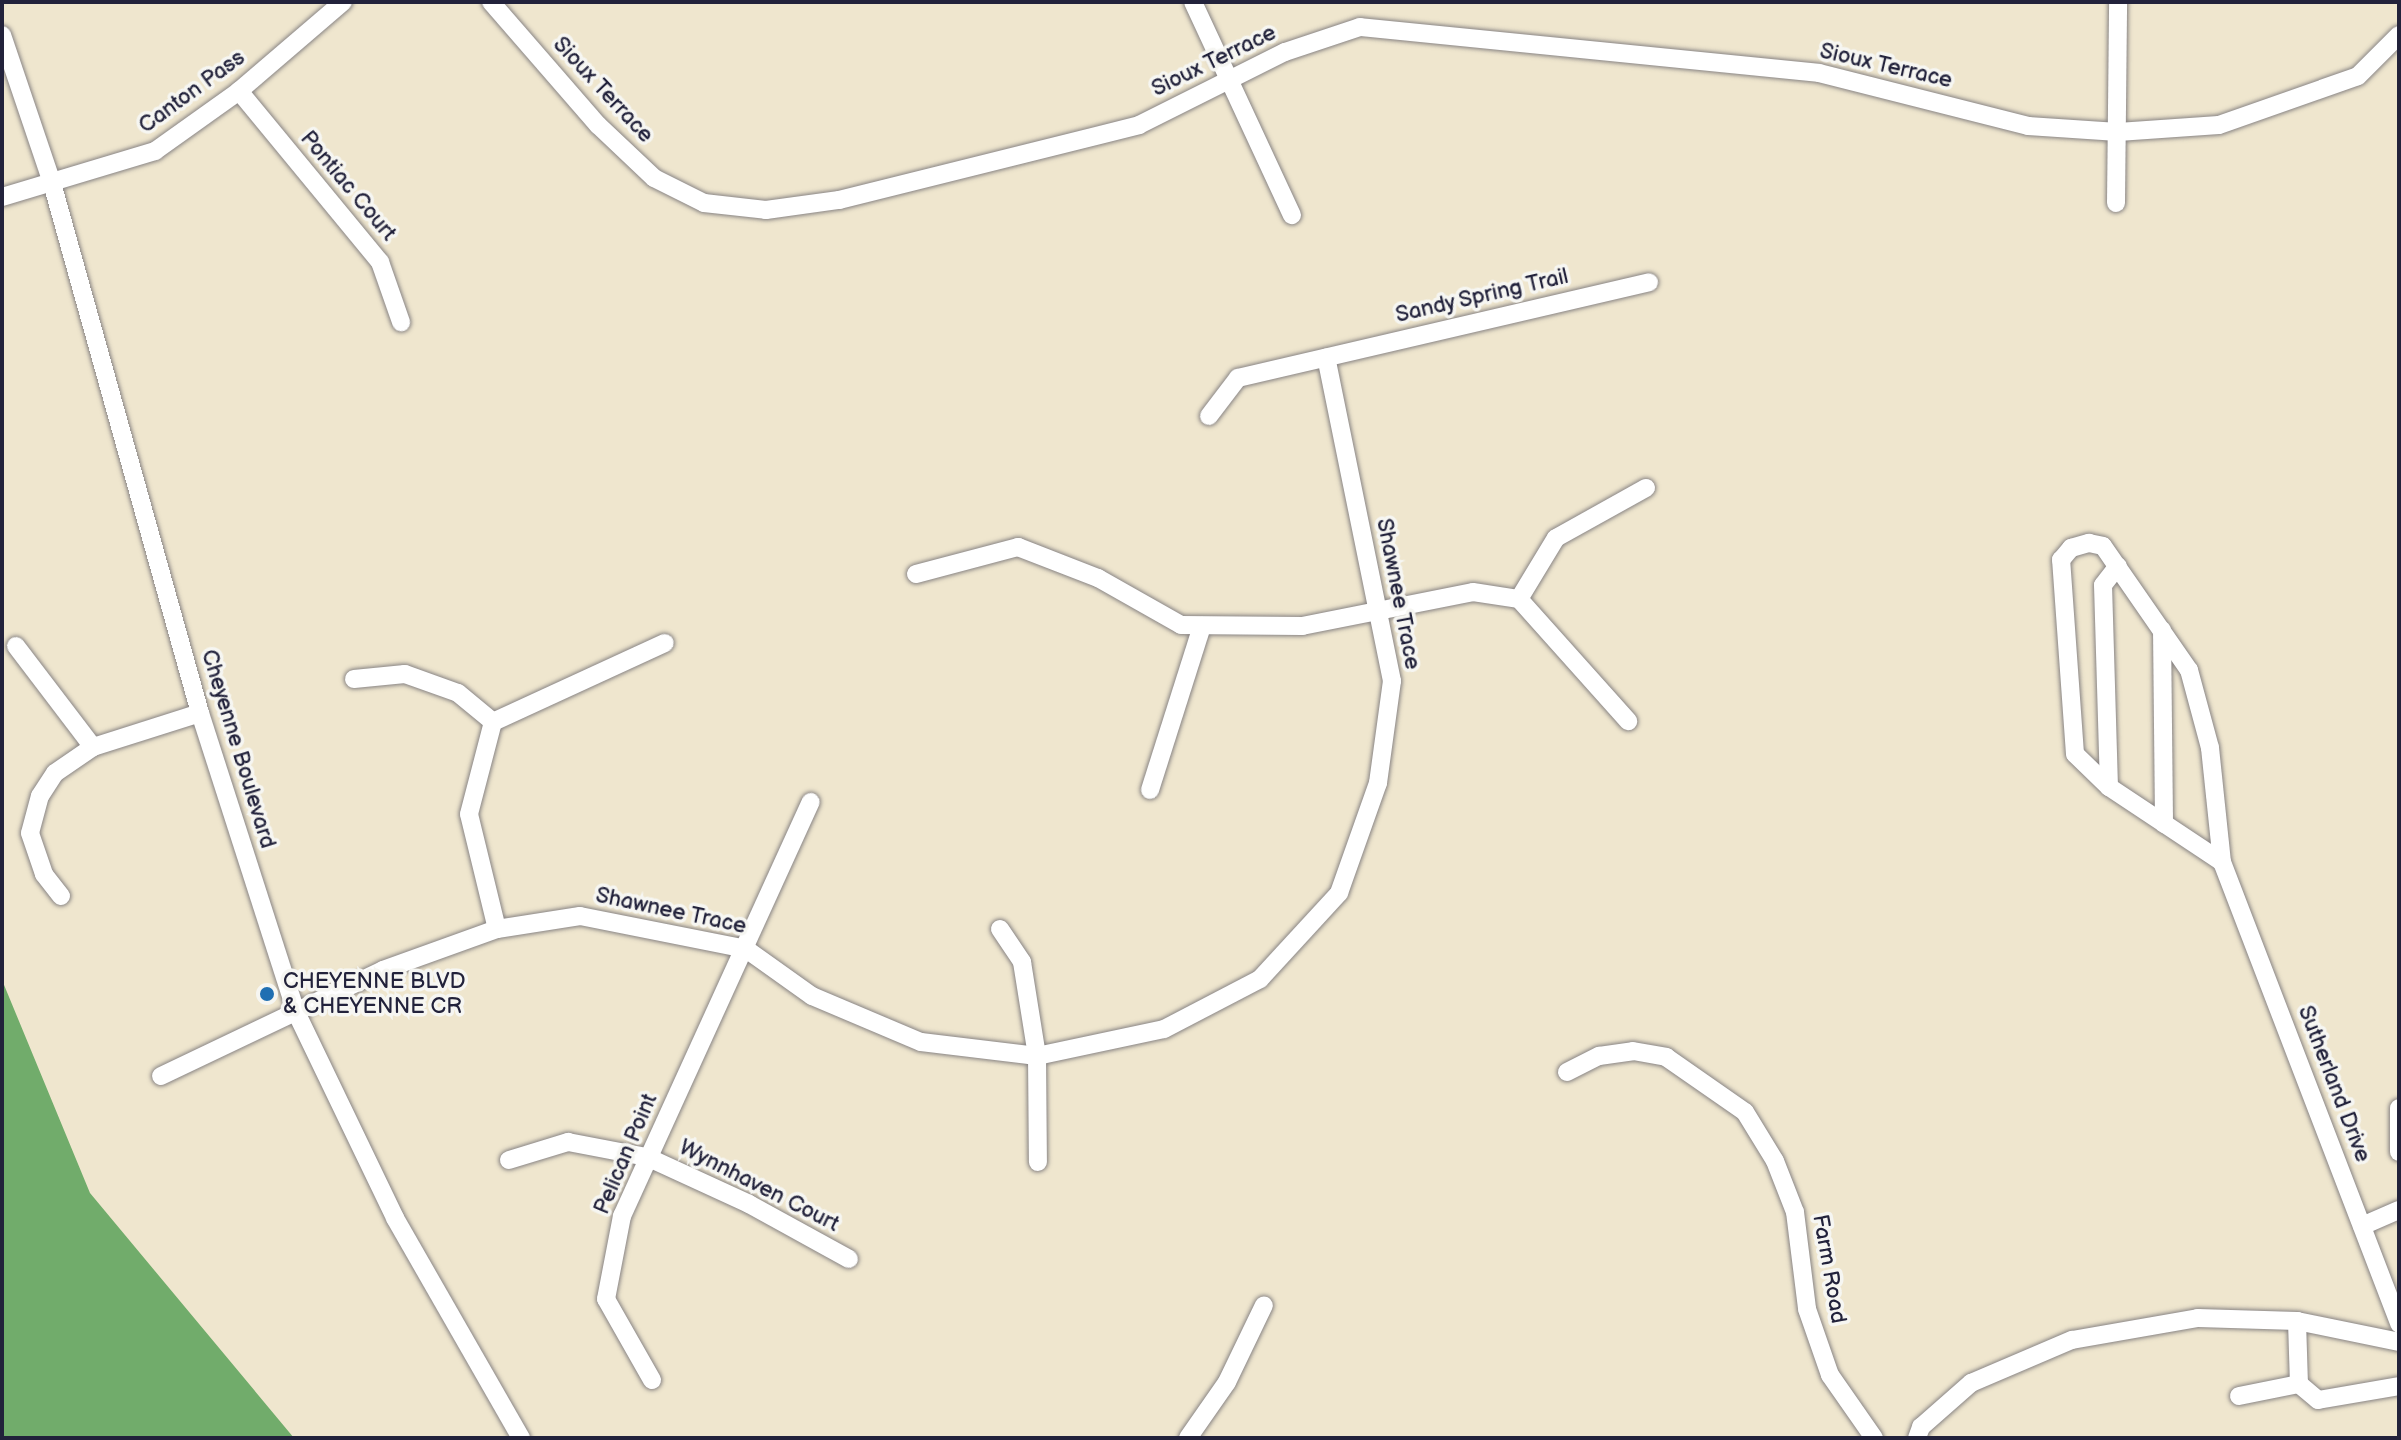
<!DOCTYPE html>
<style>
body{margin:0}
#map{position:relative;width:2401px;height:1440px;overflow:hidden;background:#efe6ce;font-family:"Balsamiq Sans",sans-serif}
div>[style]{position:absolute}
.forest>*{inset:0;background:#71ac6b}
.roads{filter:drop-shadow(0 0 2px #888484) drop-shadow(0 0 2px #888484)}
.minor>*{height:18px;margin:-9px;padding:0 9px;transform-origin:9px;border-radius:9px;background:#fff}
.dots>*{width:22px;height:22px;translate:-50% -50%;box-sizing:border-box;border:4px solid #f6f6f2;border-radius:50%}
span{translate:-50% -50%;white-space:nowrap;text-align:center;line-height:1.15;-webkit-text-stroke:7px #f6f6f2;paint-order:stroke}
.street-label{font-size:22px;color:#22223b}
.poi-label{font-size:22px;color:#22223b}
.left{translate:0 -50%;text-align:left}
.frame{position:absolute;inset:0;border:4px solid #22223b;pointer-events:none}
</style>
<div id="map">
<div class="forest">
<div style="clip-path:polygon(2px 980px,90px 1193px,294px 1438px,2px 1438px)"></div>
</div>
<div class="roads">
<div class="minor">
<div style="left:491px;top:2px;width:163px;rotate:49deg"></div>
<div style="left:598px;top:125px;width:77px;rotate:43.4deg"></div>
<div style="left:654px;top:178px;width:56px;rotate:26.6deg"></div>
<div style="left:704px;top:203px;width:62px;rotate:6.4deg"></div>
<div style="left:766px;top:210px;width:74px;rotate:-7.8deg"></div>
<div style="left:839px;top:200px;width:309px;rotate:-14deg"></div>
<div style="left:1139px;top:125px;width:163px;rotate:-26.6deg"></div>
<div style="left:1285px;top:52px;width:79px;rotate:-18.4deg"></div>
<div style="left:1360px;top:27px;width:461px;rotate:5.7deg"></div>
<div style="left:1819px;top:73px;width:216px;rotate:14.2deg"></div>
<div style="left:2028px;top:126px;width:90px;rotate:3.8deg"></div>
<div style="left:2118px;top:132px;width:101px;rotate:-4deg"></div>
<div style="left:2219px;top:125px;width:147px;rotate:-19.4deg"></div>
<div style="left:2358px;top:76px;width:58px;rotate:-45deg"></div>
<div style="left:1193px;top:2px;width:235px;rotate:65.1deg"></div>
<div style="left:2px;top:35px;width:156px;rotate:71.3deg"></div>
<div style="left:52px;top:183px;width:550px;rotate:74.4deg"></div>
<div style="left:200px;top:713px;width:314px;rotate:72.2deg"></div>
<div style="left:296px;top:1012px;width:229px;rotate:64.3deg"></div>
<div style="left:395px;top:1218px;width:254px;rotate:60.2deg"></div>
<div style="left:239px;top:91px;width:222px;rotate:50.5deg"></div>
<div style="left:380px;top:262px;width:64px;rotate:70.7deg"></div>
<div style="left:2px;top:197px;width:160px;rotate:-16.7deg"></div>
<div style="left:155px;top:151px;width:103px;rotate:-35.5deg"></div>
<div style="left:239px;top:91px;width:137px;rotate:-40.6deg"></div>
<div style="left:2116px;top:203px;width:201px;rotate:-89.4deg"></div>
<div style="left:1209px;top:416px;width:48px;rotate:-52.7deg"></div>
<div style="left:1238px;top:378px;width:422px;rotate:-13.1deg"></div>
<div style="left:916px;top:574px;width:106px;rotate:-14.8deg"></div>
<div style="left:1018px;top:547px;width:86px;rotate:21.2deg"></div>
<div style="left:1098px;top:578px;width:95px;rotate:29.5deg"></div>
<div style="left:1181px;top:625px;width:121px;rotate:0.5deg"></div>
<div style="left:1302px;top:626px;width:174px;rotate:-11.2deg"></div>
<div style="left:1473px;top:592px;width:47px;rotate:8.7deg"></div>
<div style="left:1519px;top:599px;width:164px;rotate:48.2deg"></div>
<div style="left:1519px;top:599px;width:71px;rotate:-58.8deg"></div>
<div style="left:1556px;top:538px;width:103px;rotate:-29.1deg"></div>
<div style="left:2162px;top:630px;width:194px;rotate:89.4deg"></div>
<div style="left:16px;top:646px;width:127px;rotate:52.7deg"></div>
<div style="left:354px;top:679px;width:51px;rotate:-5.6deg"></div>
<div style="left:405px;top:674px;width:56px;rotate:19.7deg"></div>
<div style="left:458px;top:693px;width:45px;rotate:39.6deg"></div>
<div style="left:2109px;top:787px;width:202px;rotate:-91.7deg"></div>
<div style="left:2103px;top:585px;width:24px;rotate:-52deg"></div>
<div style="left:1150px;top:790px;width:172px;rotate:-72.4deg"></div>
<div style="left:2222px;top:862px;width:136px;rotate:-146.4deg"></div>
<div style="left:2109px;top:787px;width:47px;rotate:-135.9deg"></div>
<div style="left:2075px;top:754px;width:195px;rotate:-94.1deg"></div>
<div style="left:2061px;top:560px;width:16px;rotate:-50deg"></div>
<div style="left:2071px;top:548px;width:19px;rotate:-16deg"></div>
<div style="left:2089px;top:543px;width:14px;rotate:12deg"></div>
<div style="left:2103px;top:546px;width:151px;rotate:55.3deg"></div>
<div style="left:2189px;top:670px;width:81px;rotate:74.9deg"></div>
<div style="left:2210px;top:748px;width:115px;rotate:84deg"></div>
<div style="left:2222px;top:862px;width:495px;rotate:69deg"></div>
<div style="left:61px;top:896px;width:28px;rotate:-128deg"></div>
<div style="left:44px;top:874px;width:43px;rotate:-108.9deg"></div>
<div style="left:30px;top:833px;width:38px;rotate:-75deg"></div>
<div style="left:40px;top:796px;width:27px;rotate:-57deg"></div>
<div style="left:55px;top:773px;width:46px;rotate:-34.4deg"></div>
<div style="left:93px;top:747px;width:112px;rotate:-17.6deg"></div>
<div style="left:497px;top:929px;width:118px;rotate:-103.7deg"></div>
<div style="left:469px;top:814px;width:95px;rotate:-75.4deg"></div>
<div style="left:493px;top:722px;width:189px;rotate:-24.7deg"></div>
<div style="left:1000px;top:929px;width:40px;rotate:56deg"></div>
<div style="left:1022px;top:962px;width:95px;rotate:80.9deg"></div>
<div style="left:1037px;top:1056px;width:106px;rotate:89.5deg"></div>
<div style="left:1567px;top:1072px;width:36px;rotate:-27deg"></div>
<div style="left:1599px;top:1056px;width:34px;rotate:-8deg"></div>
<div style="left:1633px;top:1051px;width:34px;rotate:10deg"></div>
<div style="left:1666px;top:1057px;width:96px;rotate:34.8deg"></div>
<div style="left:1745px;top:1112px;width:57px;rotate:58.5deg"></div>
<div style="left:1775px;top:1161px;width:55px;rotate:68.6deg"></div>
<div style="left:1795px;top:1212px;width:98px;rotate:82.9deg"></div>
<div style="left:1807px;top:1309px;width:70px;rotate:70.8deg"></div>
<div style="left:1830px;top:1375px;width:77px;rotate:55.1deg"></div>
<div style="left:161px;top:1076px;width:246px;rotate:-25.5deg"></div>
<div style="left:383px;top:970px;width:121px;rotate:-19.8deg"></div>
<div style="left:497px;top:929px;width:84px;rotate:-8.9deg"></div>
<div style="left:580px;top:916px;width:169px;rotate:11.2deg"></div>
<div style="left:746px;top:949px;width:81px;rotate:35.5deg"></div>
<div style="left:812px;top:996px;width:118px;rotate:22.9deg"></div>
<div style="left:921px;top:1042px;width:117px;rotate:6.9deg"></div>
<div style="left:1037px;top:1056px;width:130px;rotate:-12deg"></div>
<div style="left:1164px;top:1029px;width:108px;rotate:-27.5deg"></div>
<div style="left:1260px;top:979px;width:117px;rotate:-47.4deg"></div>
<div style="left:1339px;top:893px;width:117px;rotate:-70.5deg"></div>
<div style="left:1378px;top:783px;width:103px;rotate:-82.2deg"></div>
<div style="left:1392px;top:681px;width:330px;rotate:-101.5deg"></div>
<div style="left:2399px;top:1108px;width:44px;rotate:90deg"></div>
<div style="left:509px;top:1160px;width:62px;rotate:-17deg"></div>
<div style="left:568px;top:1142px;width:80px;rotate:10.8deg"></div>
<div style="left:647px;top:1157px;width:112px;rotate:24.7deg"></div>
<div style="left:749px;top:1204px;width:114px;rotate:28.8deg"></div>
<div style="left:2362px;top:1226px;width:40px;rotate:-23.4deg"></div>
<div style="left:2297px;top:1321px;width:63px;rotate:88.2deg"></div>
<div style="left:2299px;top:1384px;width:25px;rotate:40deg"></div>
<div style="left:2318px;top:1400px;width:82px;rotate:-9.8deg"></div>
<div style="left:652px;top:1380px;width:93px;rotate:-119.6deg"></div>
<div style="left:606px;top:1299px;width:85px;rotate:-79.1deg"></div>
<div style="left:622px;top:1216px;width:455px;rotate:-65.5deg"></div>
<div style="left:2239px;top:1396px;width:61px;rotate:-11.3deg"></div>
<div style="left:1188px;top:1438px;width:68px;rotate:-55.1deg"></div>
<div style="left:1227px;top:1382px;width:85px;rotate:-64.3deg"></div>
<div style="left:1917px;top:1438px;width:12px;rotate:-70deg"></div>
<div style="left:1921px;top:1427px;width:67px;rotate:-41.3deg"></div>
<div style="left:1971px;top:1383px;width:110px;rotate:-23.1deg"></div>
<div style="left:2072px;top:1340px;width:128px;rotate:-9.9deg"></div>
<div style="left:2198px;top:1318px;width:99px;rotate:1.7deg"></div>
<div style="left:2297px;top:1321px;width:104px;rotate:11.6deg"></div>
</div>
</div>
<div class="dots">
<div style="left:267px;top:994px;background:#1f6fb2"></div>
</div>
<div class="street-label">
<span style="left:1214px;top:61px;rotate:-26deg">Sioux Terrace</span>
<span style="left:1886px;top:66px;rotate:13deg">Sioux Terrace</span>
<span style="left:603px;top:90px;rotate:47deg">Sioux Terrace</span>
<span style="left:192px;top:92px;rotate:-36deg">Canton Pass</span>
<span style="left:348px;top:186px;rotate:50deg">Pontiac Court</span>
<span style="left:1482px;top:296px;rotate:-13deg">Sandy Spring Trail</span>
<span style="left:1398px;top:594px;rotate:79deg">Shawnee Trace</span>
<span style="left:238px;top:749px;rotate:73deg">Cheyenne Boulevard</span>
<span style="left:671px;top:911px;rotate:12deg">Shawnee Trace</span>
<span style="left:2334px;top:1084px;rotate:69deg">Sutherland Drive</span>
<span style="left:626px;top:1154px;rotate:-67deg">Pelican Point</span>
<span style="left:759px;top:1186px;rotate:27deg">Wynnhaven Court</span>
<span style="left:1829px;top:1269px;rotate:80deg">Farm Road</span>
</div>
<div class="poi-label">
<span class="left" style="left:283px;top:994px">CHEYENNE BLVD<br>&amp; CHEYENNE CR</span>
</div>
<div class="frame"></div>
</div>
